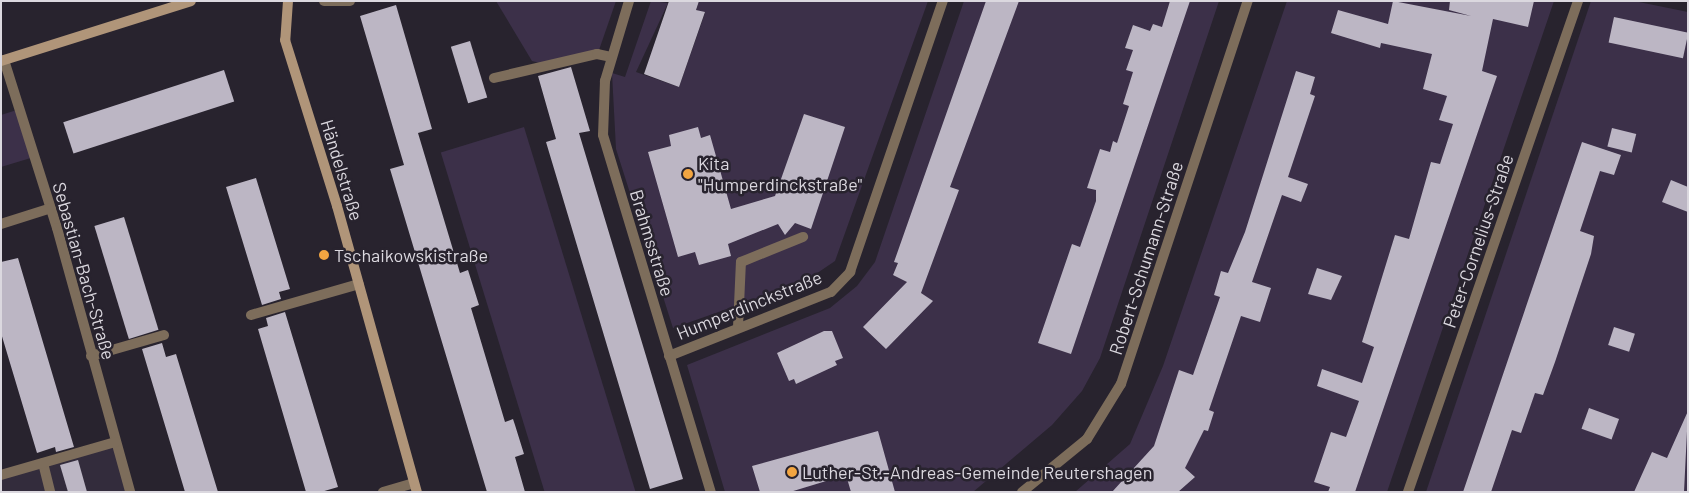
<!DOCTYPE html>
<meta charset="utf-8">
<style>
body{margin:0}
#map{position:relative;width:1689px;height:493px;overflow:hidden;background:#28232e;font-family:Barlow,sans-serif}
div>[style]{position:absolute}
.built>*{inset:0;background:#332c3c}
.green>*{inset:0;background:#3c3049;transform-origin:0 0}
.building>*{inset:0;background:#bcb6c4;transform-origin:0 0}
.lane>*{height:10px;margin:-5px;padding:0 5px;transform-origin:5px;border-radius:5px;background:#7d6d5b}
.street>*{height:10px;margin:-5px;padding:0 5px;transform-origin:5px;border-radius:5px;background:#7d6d5b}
.secondary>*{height:10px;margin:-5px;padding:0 5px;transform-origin:5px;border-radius:5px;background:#b09579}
.dots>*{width:14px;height:14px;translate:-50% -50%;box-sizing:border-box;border:2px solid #28232e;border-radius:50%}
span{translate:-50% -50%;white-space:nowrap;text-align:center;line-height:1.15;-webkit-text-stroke:5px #28232e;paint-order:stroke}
.poi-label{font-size:18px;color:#dbd8df}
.left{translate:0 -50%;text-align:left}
.street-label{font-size:18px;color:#dbd8df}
.frame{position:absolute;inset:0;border:2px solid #dbd8df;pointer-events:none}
</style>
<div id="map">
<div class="built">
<div style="clip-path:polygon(115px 442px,130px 492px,1px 492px,1px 475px)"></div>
</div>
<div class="green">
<div style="clip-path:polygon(496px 1px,616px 1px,599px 50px,540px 63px,532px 61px)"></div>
<div style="clip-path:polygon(651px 1px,668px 3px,636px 72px,679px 87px,705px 13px,696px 10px,699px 1px,928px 1px,835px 261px,804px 282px,673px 328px,616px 149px,612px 73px,625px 77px)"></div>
<div style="clip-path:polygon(964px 1px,1219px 1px,1100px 358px,1082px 391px,1052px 425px,973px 492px,725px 492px,687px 365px,830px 308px,857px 286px,875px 262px)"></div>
<div style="clip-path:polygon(1287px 1px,1554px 1px,1387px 492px,1075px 492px,1130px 444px,1163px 366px)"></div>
<div style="clip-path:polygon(1591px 1px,1634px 1px,1688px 12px,1688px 492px,1426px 492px)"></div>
<div style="clip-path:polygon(20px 109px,34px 157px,1px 167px,1px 115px)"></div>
<div style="left:524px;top:127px;width:382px;height:87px;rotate:73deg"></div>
</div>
<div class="building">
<div style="clip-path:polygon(669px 1px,699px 1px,696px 10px,705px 12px,679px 87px,644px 74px)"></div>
<div style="clip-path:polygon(986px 1px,1019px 1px,950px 187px,959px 190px,921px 293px,933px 301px,886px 349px,863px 327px,907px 282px,893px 275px,898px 263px,894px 262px)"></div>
<div style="clip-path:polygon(1170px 1px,1190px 1px,1071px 354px,1038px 343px,1072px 244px,1080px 247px,1096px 201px,1096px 190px,1087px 188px,1100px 149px,1110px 152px,1113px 141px,1117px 143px,1129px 106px,1123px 104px,1133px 72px,1126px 70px,1133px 50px,1125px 48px,1133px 25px,1150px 31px,1153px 24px,1162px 27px)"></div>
<div style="clip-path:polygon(1393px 1px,1471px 16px,1449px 10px,1450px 1px,1534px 1px,1528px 27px,1493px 19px,1482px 71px,1497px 76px,1355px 492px,1328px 492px,1330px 487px,1314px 482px,1331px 432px,1346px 437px,1359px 401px,1317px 386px,1322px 369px,1362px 383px,1374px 347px,1362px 342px,1395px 235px,1409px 239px,1431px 162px,1440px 164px,1453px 124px,1439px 120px,1447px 96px,1423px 89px,1432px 54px,1381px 43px,1380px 48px,1331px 33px,1338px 10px,1388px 24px)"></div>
<div style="clip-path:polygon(396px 5px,432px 129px,418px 133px,460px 273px,468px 270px,479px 305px,471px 308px,505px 422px,513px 419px,515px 425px,524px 454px,515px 457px,525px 492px,487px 492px,390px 169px,404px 165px,360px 16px)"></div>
<div style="left:1614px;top:17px;width:76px;height:26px;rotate:12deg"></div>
<div style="left:470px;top:41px;width:59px;height:20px;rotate:73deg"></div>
<div style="clip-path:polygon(571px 67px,590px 131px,579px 133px,683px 479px,650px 489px,546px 142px,556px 139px,538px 76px)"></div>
<div style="left:224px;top:70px;width:33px;height:169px;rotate:72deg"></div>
<div style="clip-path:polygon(1296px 71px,1315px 77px,1310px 94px,1315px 96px,1288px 177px,1308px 184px,1301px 202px,1282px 195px,1252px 282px,1271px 288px,1260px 322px,1241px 316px,1209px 410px,1214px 412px,1208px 431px,1204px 430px,1185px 468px,1195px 477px,1178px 492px,1112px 492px,1154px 446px,1179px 370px,1193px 375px,1220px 297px,1214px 295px,1221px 271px,1228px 273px,1245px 232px)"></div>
<div style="clip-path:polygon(804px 114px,845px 127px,811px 229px,795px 223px,785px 235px,778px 224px,728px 244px,731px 256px,699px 265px,695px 252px,678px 257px,648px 152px,671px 146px,669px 135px,698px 127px,701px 138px,710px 135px,731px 209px,775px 196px)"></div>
<div style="left:1612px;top:128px;width:25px;height:19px;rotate:14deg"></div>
<div style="clip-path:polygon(1582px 142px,1621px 155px,1614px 175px,1600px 171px,1580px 231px,1594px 236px,1591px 254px,1555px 362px,1543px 395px,1535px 393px,1521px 433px,1512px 430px,1491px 492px,1463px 492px)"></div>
<div style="clip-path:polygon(256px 178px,290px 289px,279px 292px,281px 299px,262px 305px,226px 187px)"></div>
<div style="clip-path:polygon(1671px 180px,1688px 187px,1688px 212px,1662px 202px)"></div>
<div style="left:124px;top:217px;width:118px;height:31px;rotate:73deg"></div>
<div style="clip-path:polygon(18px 258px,74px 447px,56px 452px,55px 447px,37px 453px,1px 333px,1px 262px)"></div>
<div style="clip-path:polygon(1317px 268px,1342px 276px,1331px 300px,1308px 294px)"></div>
<div style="clip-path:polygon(285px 312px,338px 487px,321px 492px,306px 492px,258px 329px,268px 326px,266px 318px)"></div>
<div style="left:1614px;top:327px;width:22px;height:19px;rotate:18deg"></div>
<div style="clip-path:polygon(824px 331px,832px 331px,843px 358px,835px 361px,837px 365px,796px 384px,794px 379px,789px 381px,777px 353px)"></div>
<div style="clip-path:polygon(162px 343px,166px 357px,176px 354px,218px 492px,185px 492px,142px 349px)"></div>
<div style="left:1589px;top:408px;width:32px;height:22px;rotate:20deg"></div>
<div style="clip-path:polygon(1688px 411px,1684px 492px,1634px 492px,1652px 452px,1667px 458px)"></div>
<div style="clip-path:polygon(878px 431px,895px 492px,851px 492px,846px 475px,790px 492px,760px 492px,752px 466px)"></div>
<div style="clip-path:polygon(78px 460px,87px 492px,68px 492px,60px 465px)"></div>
</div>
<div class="lane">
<div style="left:324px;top:1px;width:26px"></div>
<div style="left:494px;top:78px;width:106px;rotate:-13.1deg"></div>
<div style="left:597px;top:54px;width:14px;rotate:12deg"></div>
<div style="left:251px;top:315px;width:112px;rotate:-16deg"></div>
<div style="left:738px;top:327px;width:65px;rotate:-87.4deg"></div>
<div style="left:741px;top:262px;width:67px;rotate:-22deg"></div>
<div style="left:91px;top:356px;width:76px;rotate:-16deg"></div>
<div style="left:43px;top:463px;width:30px;rotate:76deg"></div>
<div style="left:383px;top:492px;width:32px;rotate:-16deg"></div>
</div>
<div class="street">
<div style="left:629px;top:1px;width:84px;rotate:106.7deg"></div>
<div style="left:605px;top:81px;width:54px;rotate:92.1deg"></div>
<div style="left:603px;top:135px;width:373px;rotate:73.2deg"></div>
<div style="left:4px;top:60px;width:176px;rotate:72.5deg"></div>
<div style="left:57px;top:228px;width:274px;rotate:74.5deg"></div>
<div style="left:1px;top:224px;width:52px;rotate:-17.7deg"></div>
<div style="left:669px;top:356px;width:174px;rotate:-21.6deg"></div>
<div style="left:831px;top:292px;width:28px;rotate:-46deg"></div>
<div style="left:850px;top:272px;width:287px;rotate:-71.1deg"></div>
<div style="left:1px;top:475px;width:119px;rotate:-16.1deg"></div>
<div style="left:1022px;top:492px;width:84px;rotate:-39.2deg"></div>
<div style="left:1087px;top:439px;width:65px;rotate:-58.3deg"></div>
<div style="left:1121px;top:384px;width:404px;rotate:-71.7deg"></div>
<div style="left:1408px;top:492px;width:520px;rotate:-70.9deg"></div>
</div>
<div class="secondary">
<div style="left:288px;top:1px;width:39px;rotate:94deg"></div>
<div style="left:285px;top:40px;width:174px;rotate:72.6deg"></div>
<div style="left:337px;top:206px;width:297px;rotate:74.4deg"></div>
<div style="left:1px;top:61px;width:199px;rotate:-17.5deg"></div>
</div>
<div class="dots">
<div style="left:688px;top:174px;background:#f2a541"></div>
<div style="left:324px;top:255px;background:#f2a541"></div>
<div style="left:792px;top:472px;background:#f2a541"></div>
</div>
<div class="poi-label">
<span class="left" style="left:698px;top:174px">Kita<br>"Humperdinckstraße"</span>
<span class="left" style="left:334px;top:255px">Tschaikowskistraße</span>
<span class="left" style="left:802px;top:472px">Luther-St.-Andreas-Gemeinde Reutershagen</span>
</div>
<div class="street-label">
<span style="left:342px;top:170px;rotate:73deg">Händelstraße</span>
<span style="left:1478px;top:241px;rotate:-71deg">Peter-Cornelius-Straße</span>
<span style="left:652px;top:243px;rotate:73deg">Brahmsstraße</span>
<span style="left:1146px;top:258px;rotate:-72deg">Robert-Schumann-Straße</span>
<span style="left:84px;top:271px;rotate:74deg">Sebastian-Bach-Straße</span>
<span style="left:749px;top:305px;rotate:-22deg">Humperdinckstraße</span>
</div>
<div class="frame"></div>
</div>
